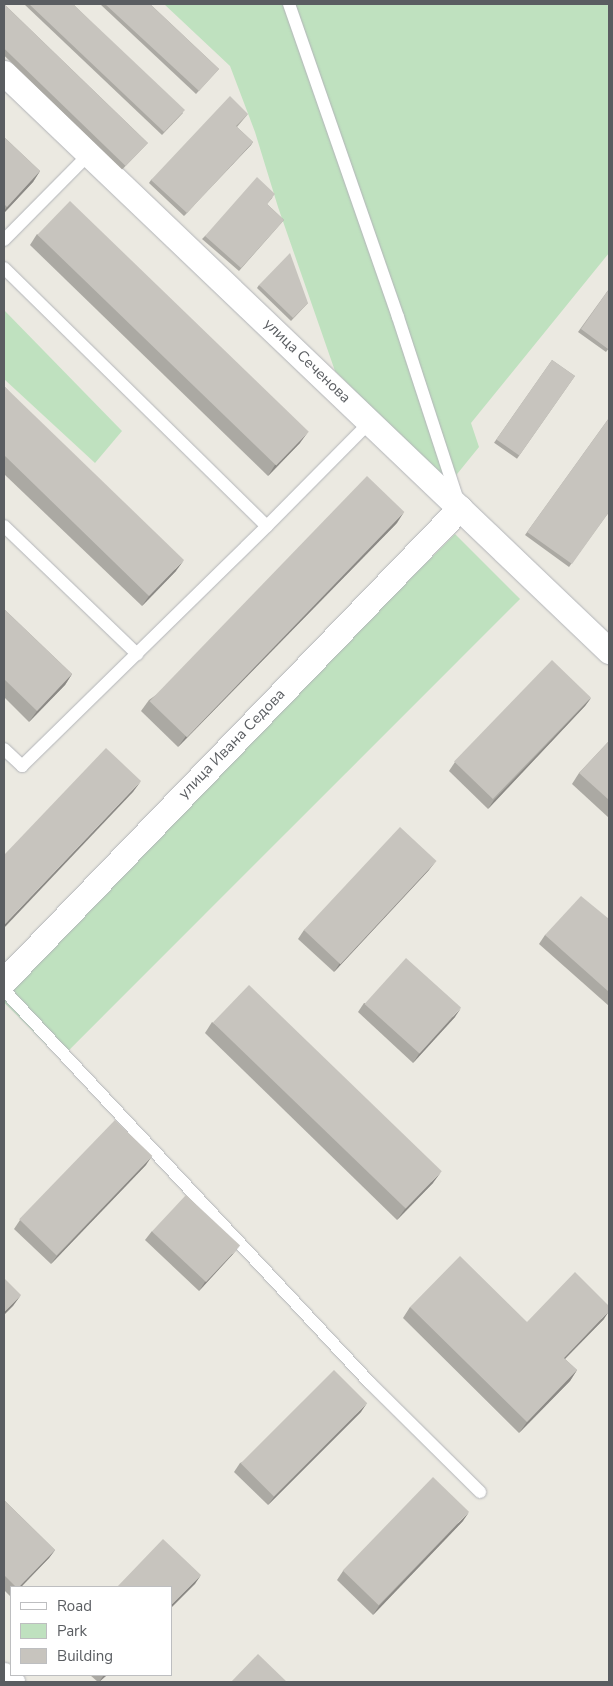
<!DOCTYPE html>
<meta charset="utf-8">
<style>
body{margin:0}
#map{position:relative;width:613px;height:1686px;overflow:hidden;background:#ebe9e1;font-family:"Nunito Sans",sans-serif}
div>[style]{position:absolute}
.green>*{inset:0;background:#bfe1bf;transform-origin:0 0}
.roads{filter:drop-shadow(0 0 1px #b2b4b8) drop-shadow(0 0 1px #b2b4b8)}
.lane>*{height:12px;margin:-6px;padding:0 6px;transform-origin:6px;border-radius:6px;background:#fff}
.street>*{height:25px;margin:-12.5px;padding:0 12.5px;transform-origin:12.5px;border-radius:12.5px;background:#fff}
.wall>*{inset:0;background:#aba9a3;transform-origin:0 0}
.shaded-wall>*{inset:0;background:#8b8985}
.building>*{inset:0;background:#c7c4be;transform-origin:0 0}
span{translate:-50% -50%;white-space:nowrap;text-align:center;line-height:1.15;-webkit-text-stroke:4.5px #fff;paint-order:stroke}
.street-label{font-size:15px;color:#5a5d61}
.frame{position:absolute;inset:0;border:5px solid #5a5d61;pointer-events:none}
.legend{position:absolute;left:10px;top:1586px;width:162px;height:90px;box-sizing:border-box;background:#fff;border:1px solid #bdbec0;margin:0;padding:6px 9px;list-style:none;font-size:15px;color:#5a5d61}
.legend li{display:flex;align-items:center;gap:10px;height:25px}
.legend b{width:25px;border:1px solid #bdbec0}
</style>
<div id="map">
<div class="green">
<div style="clip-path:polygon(164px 4px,609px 4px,609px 253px,471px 423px,479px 447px,449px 484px,335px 371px,278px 207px,255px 132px,230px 66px)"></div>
<div style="clip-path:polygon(4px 310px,122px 431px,95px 463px,4px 379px)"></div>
<div style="left:455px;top:534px;width:92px;height:650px;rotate:45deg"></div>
</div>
<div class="roads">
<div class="lane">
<div style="left:289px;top:4px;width:331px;rotate:70.8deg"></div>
<div style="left:398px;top:317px;width:194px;rotate:71.9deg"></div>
<div style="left:4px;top:240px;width:121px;rotate:-45.3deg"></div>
<div style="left:4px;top:268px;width:368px;rotate:44.5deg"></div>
<div style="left:267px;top:526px;width:146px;rotate:-45.3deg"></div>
<div style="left:4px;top:526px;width:185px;rotate:43.9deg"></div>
<div style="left:4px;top:749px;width:25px;rotate:43deg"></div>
<div style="left:22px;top:766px;width:343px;rotate:-44.4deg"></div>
<div style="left:4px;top:990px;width:537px;rotate:47.04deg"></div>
<div style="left:370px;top:1383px;width:155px;rotate:44.7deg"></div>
</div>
<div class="street">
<div style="left:4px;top:73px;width:837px;rotate:43.69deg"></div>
<div style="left:4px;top:981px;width:657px;rotate:-46.05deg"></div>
<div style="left:4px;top:1675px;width:11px;rotate:41deg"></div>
</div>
</div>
<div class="wall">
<div style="left:4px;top:4px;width:200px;height:37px;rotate:44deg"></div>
<div style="clip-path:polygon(24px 4px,73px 4px,183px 113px,162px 135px)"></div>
<div style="clip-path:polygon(100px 4px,150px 4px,219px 69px,196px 94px)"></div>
<div style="clip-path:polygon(248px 114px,237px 127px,253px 142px,184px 216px,149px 183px,151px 180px)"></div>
<div style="clip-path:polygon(4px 137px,40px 171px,33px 182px,4px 213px)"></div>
<div style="clip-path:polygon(273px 197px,267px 204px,284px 220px,239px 271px,202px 239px,205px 236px)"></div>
<div style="clip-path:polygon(37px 234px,300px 443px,268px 476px,30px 245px)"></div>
<div style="clip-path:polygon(259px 285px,308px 303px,291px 321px,257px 288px)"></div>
<div style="clip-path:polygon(609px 289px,609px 348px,606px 352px,578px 332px)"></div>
<div style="left:552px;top:360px;width:28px;height:101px;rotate:35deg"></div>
<div style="clip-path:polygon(4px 386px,176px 571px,142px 606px,4px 474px)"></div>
<div style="clip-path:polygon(609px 418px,609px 512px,569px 567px,525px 535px)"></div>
<div style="clip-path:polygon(397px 523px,178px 747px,141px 711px,149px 700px)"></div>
<div style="clip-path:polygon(4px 609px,72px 674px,65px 685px,29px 722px,4px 697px)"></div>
<div style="clip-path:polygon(591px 698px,585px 706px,488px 809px,449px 771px,455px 762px)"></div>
<div style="clip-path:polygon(609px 741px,609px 818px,572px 784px,579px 773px)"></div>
<div style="clip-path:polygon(429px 870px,334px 972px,298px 939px,304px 930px)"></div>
<div style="clip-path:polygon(609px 919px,609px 1006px,539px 944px,545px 935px)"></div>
<div style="clip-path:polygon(364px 1003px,455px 1017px,413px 1063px,358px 1012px)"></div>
<div style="clip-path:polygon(212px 1022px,433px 1183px,397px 1220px,205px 1033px)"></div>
<div style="clip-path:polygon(146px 1165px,51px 1264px,14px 1229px,20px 1220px)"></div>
<div style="clip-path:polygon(152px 1231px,233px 1254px,199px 1291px,145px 1240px)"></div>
<div style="clip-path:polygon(410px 1307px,527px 1322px,604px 1319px,565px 1359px,577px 1370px,570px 1381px,519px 1433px,403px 1318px)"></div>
<div style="clip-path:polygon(361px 1412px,268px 1505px,234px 1472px,240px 1463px)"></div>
<div style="clip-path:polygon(4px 1500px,55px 1550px,49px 1558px,21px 1587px,11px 1587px,11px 1597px,4px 1590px)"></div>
<div style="clip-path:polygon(463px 1521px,373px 1615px,337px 1580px,343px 1571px)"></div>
<div style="clip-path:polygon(90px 1675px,107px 1675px,99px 1682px,98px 1682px)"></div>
</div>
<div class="shaded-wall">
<div style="clip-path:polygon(253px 142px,251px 145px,184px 216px,187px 213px)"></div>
<div style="clip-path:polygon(40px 171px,33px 182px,4px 213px,4px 211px,7px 207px)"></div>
<div style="clip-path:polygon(308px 432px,300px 443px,268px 476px,275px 465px)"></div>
<div style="clip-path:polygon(404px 512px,397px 523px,178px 747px,186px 736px)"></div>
<div style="clip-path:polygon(184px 560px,176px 571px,142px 606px,149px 596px)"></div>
<div style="clip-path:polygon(72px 674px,65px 685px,29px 722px,37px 711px)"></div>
<div style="clip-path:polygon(591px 698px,585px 706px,488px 809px,494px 800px)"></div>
<div style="clip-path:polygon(141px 781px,133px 792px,4px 928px,4px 925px)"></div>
<div style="clip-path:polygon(436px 861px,429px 870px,334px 972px,340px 963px)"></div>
<div style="clip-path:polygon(461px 1008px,455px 1017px,413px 1063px,419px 1054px)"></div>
<div style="clip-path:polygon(152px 1156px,146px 1165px,51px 1264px,57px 1256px)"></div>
<div style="clip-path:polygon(441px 1172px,433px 1183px,397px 1220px,405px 1209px)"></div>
<div style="clip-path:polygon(240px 1246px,233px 1254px,199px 1291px,205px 1282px)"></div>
<div style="clip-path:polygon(21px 1295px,13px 1306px,4px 1315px,4px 1312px)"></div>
<div style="clip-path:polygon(609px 1311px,604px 1319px,556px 1368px,564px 1358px)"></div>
<div style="clip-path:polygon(577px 1370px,570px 1381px,519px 1433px,527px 1422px)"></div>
<div style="clip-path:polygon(367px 1403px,361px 1412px,268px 1505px,274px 1497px)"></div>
<div style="clip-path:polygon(469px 1512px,463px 1521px,373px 1615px,379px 1606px)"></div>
<div style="clip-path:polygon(55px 1550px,49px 1558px,21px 1587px,19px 1587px)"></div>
<div style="clip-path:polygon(201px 1575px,195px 1584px,171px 1608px,171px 1605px)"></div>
<div style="clip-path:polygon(104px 1675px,107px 1675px,99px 1682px)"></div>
</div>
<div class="building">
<div style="left:4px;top:4px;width:200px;height:32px;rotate:44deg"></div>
<div style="clip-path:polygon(29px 4px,73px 4px,185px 110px,164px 132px)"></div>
<div style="clip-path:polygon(105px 4px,150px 4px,219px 69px,199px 91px)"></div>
<div style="clip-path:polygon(230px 96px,248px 114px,236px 126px,253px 142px,187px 213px,151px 180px)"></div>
<div style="clip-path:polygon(4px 137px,40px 171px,7px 207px,4px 204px)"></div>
<div style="clip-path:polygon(257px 177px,275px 194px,267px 204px,284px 220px,241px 268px,205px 236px)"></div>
<div style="left:70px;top:201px;width:332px;height:47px;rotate:44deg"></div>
<div style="clip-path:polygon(290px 253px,308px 303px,293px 318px,259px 285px)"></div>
<div style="clip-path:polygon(609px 289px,609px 348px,608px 349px,581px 329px)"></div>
<div style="left:552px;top:360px;width:28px;height:97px;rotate:35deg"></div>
<div style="clip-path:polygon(4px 386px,184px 560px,149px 596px,4px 455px)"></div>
<div style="clip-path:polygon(609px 418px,609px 512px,572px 564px,527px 532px)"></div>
<div style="left:367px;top:476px;width:52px;height:313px;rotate:44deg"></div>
<div style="clip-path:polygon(4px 609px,72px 674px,37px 711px,4px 679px)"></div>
<div style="left:552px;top:660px;width:54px;height:141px;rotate:44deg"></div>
<div style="clip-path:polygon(609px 741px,609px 800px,579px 773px)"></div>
<div style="clip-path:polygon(106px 748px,141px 781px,4px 925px,4px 855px)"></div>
<div style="left:400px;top:827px;width:50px;height:141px;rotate:43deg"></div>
<div style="clip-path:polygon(581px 896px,609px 919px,609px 992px,545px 935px)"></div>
<div style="left:406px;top:958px;width:74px;height:62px;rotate:42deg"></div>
<div style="left:249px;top:985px;width:268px;height:52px;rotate:44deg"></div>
<div style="left:115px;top:1120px;width:52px;height:138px;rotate:44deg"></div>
<div style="left:186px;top:1195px;width:74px;height:50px;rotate:43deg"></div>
<div style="clip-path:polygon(460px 1256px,527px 1322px,575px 1272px,609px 1306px,609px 1311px,564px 1358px,577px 1370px,527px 1422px,410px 1307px)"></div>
<div style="clip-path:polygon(4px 1278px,21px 1295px,4px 1312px)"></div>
<div style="left:334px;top:1370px;width:47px;height:132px;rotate:45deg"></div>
<div style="left:433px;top:1477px;width:50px;height:130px;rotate:44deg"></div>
<div style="clip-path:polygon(4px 1500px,55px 1550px,19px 1587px,16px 1587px,4px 1575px)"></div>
<div style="clip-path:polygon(163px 1539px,201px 1575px,171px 1605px,171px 1587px,117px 1587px)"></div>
<div style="clip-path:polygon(258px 1654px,287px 1682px,231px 1682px)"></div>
</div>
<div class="street-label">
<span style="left:307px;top:361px;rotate:44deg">улица Сеченова</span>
<span style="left:232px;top:744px;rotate:-46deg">улица Ивана Седова</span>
</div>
<div class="frame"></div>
<ul class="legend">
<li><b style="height:6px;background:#fff"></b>Road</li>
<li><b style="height:14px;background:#bfe1bf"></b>Park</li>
<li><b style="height:14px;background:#c7c4be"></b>Building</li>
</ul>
</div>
